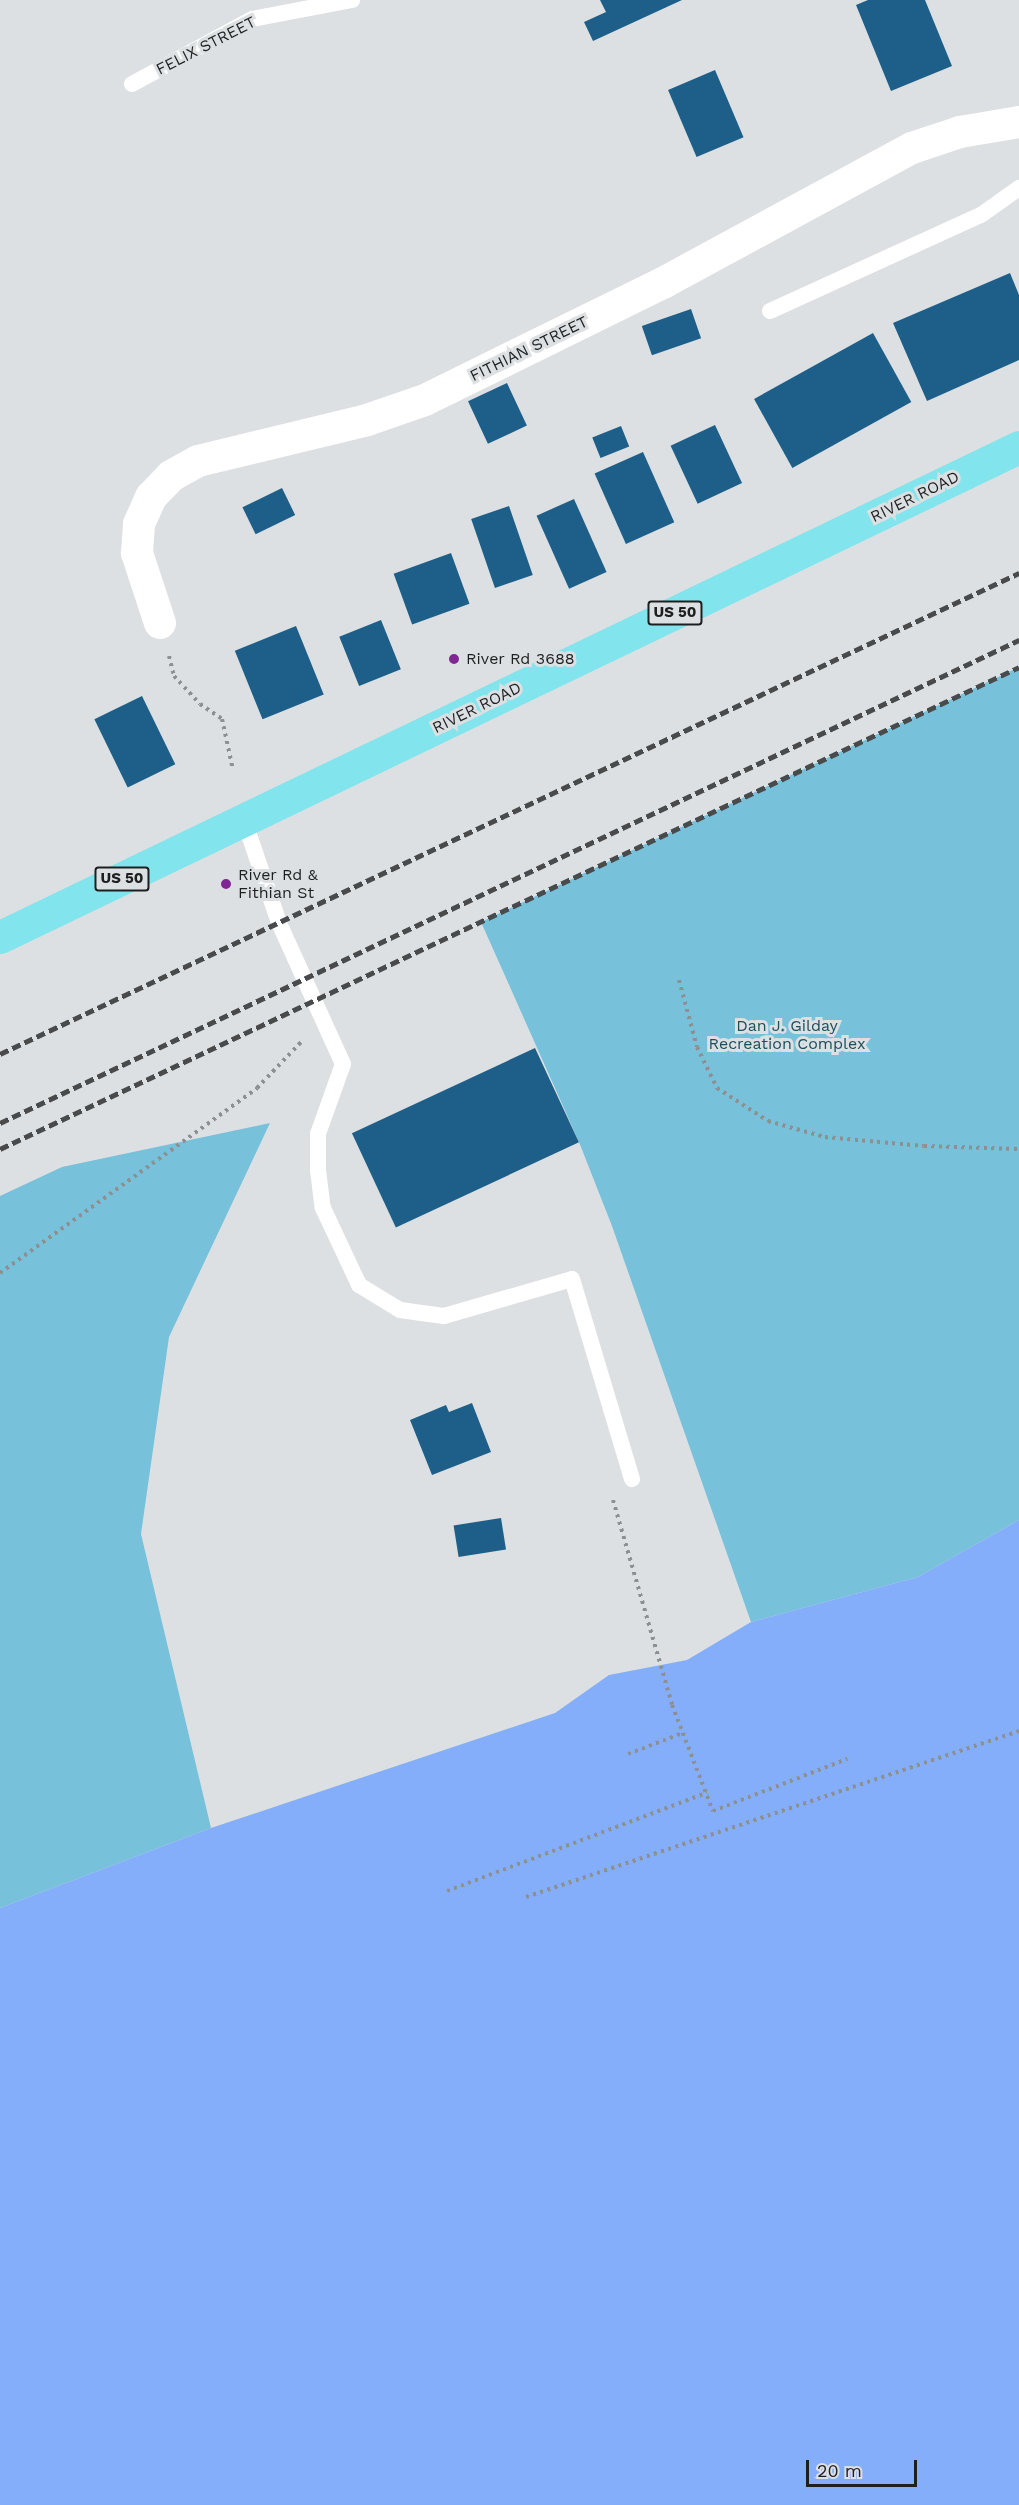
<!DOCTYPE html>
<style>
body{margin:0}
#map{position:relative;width:1019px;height:2505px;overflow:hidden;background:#dce0e2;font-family:"Work Sans",sans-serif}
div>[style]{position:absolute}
.green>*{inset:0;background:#77c1db}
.water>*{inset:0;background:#84aef9}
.building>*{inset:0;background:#1d5f89;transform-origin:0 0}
.path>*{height:4px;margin-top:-2px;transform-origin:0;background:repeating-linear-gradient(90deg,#8d8f91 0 3px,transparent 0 7.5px)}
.lane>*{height:16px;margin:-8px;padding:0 8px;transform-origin:8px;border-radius:8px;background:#fff}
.street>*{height:32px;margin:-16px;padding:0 16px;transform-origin:16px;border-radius:16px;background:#fff}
.primary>*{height:33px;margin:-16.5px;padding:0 16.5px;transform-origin:16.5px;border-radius:16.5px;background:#82e4ec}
.rail>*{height:4.5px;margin-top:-2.25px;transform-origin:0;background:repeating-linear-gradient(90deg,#484a4b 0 9px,transparent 0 13.5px)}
.dots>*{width:16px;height:16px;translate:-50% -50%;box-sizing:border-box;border:3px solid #dce0e2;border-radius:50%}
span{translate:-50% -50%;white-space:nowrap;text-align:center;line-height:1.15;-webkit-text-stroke:6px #dce0e2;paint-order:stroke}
.shield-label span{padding:2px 4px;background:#dce0e2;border:2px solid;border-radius:4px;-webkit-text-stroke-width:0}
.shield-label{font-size:15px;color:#1e1f20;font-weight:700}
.street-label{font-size:16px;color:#1e1f20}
.poi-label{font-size:16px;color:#1e1f20}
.left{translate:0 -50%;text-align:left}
.park-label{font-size:16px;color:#1c4e5e}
.scale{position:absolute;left:806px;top:2460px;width:111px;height:27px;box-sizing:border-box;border:3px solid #1e1f20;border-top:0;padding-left:8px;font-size:18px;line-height:21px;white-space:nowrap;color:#1e1f20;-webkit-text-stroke:4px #dce0e2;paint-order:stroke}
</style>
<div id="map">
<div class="green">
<div style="clip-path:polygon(1019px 667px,1019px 1520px,918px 1577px,751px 1622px,612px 1226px,579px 1142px,481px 922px)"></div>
<div style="clip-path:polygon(270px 1123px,169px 1337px,141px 1534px,211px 1828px,0 1908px,0 1196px,62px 1167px)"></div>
</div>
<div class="water">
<div style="clip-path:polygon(1019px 1520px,1019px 2505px,0 2505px,0 1908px,211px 1828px,555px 1713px,609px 1675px,687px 1660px,751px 1622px,918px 1577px)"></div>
</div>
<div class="building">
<div style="clip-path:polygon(600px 0,682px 0,593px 41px,584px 22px,606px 12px)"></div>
<div style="clip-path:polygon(868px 0,925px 0,952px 66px,891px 91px,856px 5px)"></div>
<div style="left:715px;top:70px;width:73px;height:51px;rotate:67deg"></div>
<div style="clip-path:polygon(1010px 273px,1019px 295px,1019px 360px,927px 401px,893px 323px)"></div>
<div style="left:691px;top:309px;width:31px;height:52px;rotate:71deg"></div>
<div style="left:873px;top:333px;width:79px;height:136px;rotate:61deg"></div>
<div style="left:507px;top:383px;width:47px;height:43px;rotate:65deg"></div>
<div style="left:715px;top:425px;width:64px;height:49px;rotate:65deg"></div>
<div style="left:621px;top:426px;width:22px;height:31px;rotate:68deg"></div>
<div style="left:643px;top:452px;width:77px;height:53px;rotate:66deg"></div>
<div style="left:282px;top:488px;width:30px;height:44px;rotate:64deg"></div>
<div style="left:574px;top:499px;width:80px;height:41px;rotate:66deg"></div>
<div style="left:509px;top:506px;width:73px;height:40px;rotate:71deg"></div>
<div style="left:451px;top:553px;width:54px;height:61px;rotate:70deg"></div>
<div style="left:381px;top:620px;width:53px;height:45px;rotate:68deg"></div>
<div style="left:296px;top:626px;width:74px;height:66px;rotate:68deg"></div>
<div style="left:142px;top:696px;width:76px;height:53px;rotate:64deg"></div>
<div style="left:535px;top:1048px;width:104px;height:202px;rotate:65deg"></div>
<div style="clip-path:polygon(472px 1403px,491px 1452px,432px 1475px,410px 1420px,446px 1405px,449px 1412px)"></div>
<div style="left:501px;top:1518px;width:32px;height:48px;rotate:81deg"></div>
</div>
<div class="path">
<div style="left:169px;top:656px;width:21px;rotate:76deg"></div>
<div style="left:174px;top:676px;width:38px;rotate:47deg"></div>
<div style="left:200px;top:704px;width:27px;rotate:34deg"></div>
<div style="left:222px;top:719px;width:52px;rotate:77.8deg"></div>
<div style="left:679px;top:980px;width:69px;rotate:75deg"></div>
<div style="left:697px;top:1047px;width:46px;rotate:64deg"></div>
<div style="left:717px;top:1088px;width:61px;rotate:32.9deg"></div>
<div style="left:768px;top:1121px;width:59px;rotate:15.7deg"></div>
<div style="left:825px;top:1137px;width:99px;rotate:5.2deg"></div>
<div style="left:924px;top:1146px;width:95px;rotate:1.8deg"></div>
<div style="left:0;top:1273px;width:317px;rotate:-35.7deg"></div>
<div style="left:257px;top:1088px;width:65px;rotate:-46.2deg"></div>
<div style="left:613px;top:1500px;width:213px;rotate:73.9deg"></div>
<div style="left:672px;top:1705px;width:114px;rotate:68.9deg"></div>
<div style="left:713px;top:1811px;width:144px;rotate:-21.2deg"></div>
<div style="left:628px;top:1754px;width:59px;rotate:-20.9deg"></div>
<div style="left:447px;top:1891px;width:278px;rotate:-20.7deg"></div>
<div style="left:526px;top:1897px;width:520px;rotate:-18.61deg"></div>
</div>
<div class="lane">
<div style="left:132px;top:84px;width:136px;rotate:-28.4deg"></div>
<div style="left:252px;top:19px;width:102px;rotate:-10.8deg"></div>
<div style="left:770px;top:311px;width:232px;rotate:-24.5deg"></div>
<div style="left:981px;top:215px;width:47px;rotate:-35.4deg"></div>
<div style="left:244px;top:820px;width:109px;rotate:71.2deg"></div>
<div style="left:279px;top:923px;width:155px;rotate:65.6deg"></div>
<div style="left:343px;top:1064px;width:74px;rotate:109.7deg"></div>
<div style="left:318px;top:1134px;width:36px;rotate:90deg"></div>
<div style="left:318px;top:1170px;width:38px;rotate:83deg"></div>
<div style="left:323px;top:1208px;width:85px;rotate:64.9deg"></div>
<div style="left:359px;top:1285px;width:48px;rotate:31.4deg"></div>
<div style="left:400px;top:1310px;width:44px;rotate:7.8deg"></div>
<div style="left:444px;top:1316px;width:133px;rotate:-16.1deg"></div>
<div style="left:572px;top:1279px;width:209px;rotate:73.3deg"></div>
</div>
<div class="street">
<div style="left:160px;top:623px;width:74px;rotate:-108.2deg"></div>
<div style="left:137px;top:553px;width:29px;rotate:-86deg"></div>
<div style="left:139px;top:524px;width:30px;rotate:-66deg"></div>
<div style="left:151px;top:497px;width:29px;rotate:-46deg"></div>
<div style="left:171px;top:476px;width:31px;rotate:-29deg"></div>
<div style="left:198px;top:461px;width:174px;rotate:-13.6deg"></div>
<div style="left:367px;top:420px;width:61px;rotate:-19deg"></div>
<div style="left:425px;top:400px;width:265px;rotate:-26.2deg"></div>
<div style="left:663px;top:283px;width:283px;rotate:-28.5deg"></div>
<div style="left:912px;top:148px;width:51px;rotate:-18.4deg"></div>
<div style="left:960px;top:132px;width:60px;rotate:-9.6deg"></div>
</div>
<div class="primary">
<div style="left:0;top:937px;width:1131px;rotate:-25.68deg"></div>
</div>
<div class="rail">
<div style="left:0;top:1054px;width:1127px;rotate:-25.27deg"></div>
<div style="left:0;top:1123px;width:1128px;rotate:-25.36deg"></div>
<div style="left:0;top:1149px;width:1127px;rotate:-25.31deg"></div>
</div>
<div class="dots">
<div style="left:454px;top:659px;background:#802693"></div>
<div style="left:226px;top:884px;background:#802693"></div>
</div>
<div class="shield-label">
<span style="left:675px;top:613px">US 50</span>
<span style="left:122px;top:879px">US 50</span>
</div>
<div class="street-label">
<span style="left:206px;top:46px;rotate:-27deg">FELIX STREET</span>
<span style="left:529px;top:349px;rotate:-26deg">FITHIAN STREET</span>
<span style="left:915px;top:497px;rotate:-26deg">RIVER ROAD</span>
<span style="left:477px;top:708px;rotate:-26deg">RIVER ROAD</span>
</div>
<div class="poi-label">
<span class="left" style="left:466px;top:659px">River Rd 3688</span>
<span class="left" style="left:238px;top:884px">River Rd &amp;<br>Fithian St</span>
</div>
<div class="park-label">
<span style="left:787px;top:1035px">Dan J. Gilday<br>Recreation Complex</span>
</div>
<div class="scale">20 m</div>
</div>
